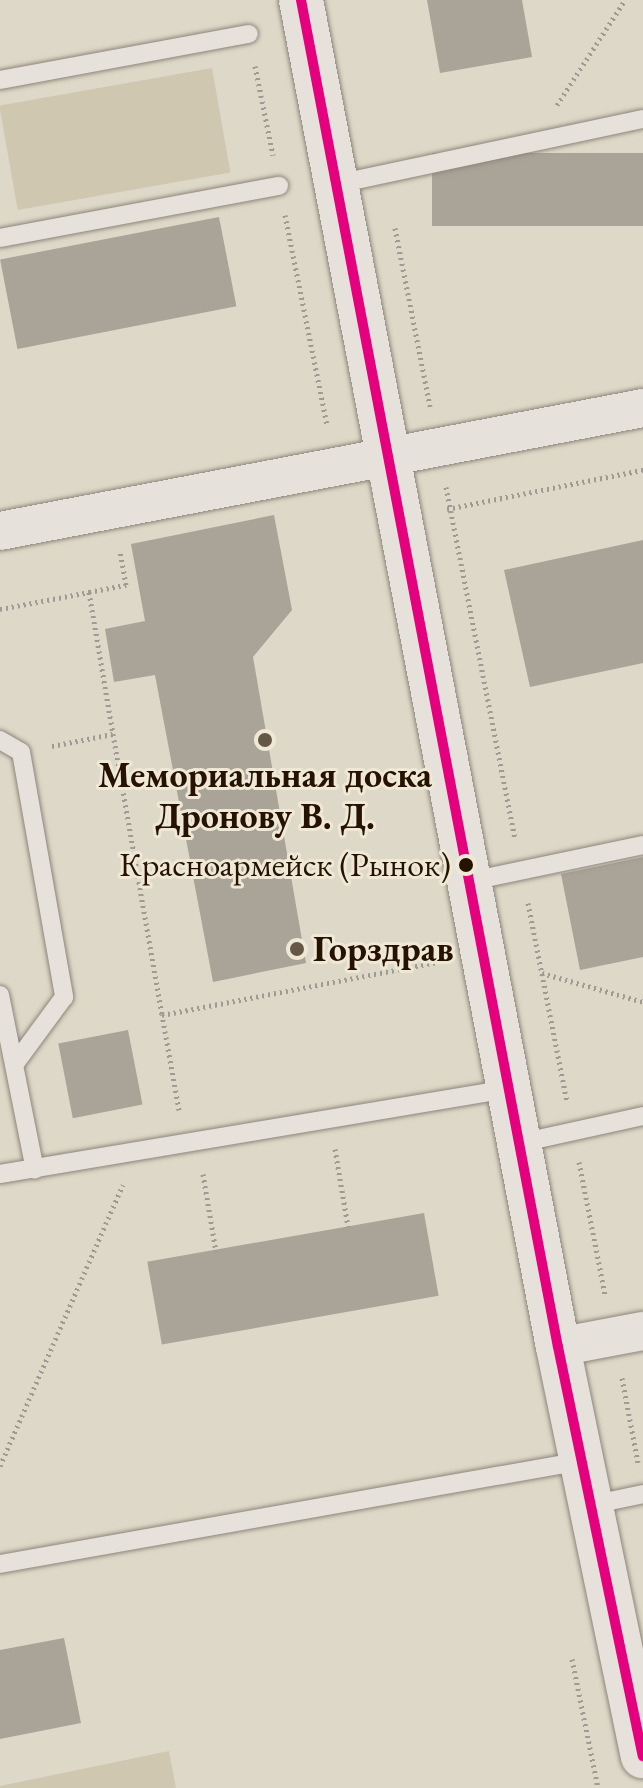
<!DOCTYPE html>
<meta charset="utf-8">
<style>
body{margin:0}
#map{position:relative;width:643px;height:1788px;overflow:hidden;background:#ded8c8;font-family:"EB Garamond",serif}
div>[style]{position:absolute}
.green>*{inset:0;background:#d0c7b1;transform-origin:0 0}
.building>*{inset:0;background:#a9a398;transform-origin:0 0}
.path>*{height:5px;margin-top:-2.5px;transform-origin:0;background:repeating-linear-gradient(90deg,#9f9b93 0 2px,transparent 0 6px)}
.roads{filter:drop-shadow(0 0 2px #8c867b) drop-shadow(0 0 2px #8c867b)}
.lane>*{height:18px;margin:-9px;padding:0 9px;transform-origin:9px;border-radius:9px;background:#e6e2db}
.street>*{height:38px;margin:-19px;padding:0 19px;transform-origin:19px;border-radius:19px;background:#e6e2db}
.secondary>*{height:44px;margin:-22px;padding:0 22px;transform-origin:22px;border-radius:22px;background:#e6e2db}
.bus-1>*{height:10px;margin:-5px;padding:0 5px;transform-origin:5px;border-radius:5px;background:#e5007d}
.dots>*{width:22px;height:22px;translate:-50% -50%;box-sizing:border-box;border:4px solid #efe8d6;border-radius:50%}
span{translate:-50% -50%;white-space:nowrap;text-align:center;line-height:1.15;-webkit-text-stroke:6px #efe8d6;paint-order:stroke}
.bus-label{font-size:34px;color:#251300}
.right{translate:-100% -50%;text-align:right}
.poi-label{font-size:36px;color:#251300;font-weight:700}
.left{translate:0 -50%;text-align:left}
</style>
<div id="map">
<div class="green">
<div style="left:212px;top:68px;width:106px;height:216px;rotate:80deg"></div>
<div style="clip-path:polygon(169px 1751px,176px 1788px,0 1788px,0 1786px)"></div>
</div>
<div class="building">
<div style="clip-path:polygon(427px 0,522px 0,532px 57px,440px 73px)"></div>
<div style="left:643px;top:153px;width:73px;height:211px;rotate:90deg"></div>
<div style="left:219px;top:217px;width:91px;height:223px;rotate:79deg"></div>
<div style="clip-path:polygon(274px 515px,292px 610px,253px 657px,306px 963px,213px 982px,155px 675px,114px 682px,105px 629px,145px 621px,131px 544px)"></div>
<div style="clip-path:polygon(643px 540px,643px 663px,530px 687px,504px 570px)"></div>
<div style="clip-path:polygon(643px 857px,643px 957px,580px 970px,561px 874px)"></div>
<div style="left:128px;top:1030px;width:76px;height:71px;rotate:79deg"></div>
<div style="left:424px;top:1213px;width:84px;height:281px;rotate:80deg"></div>
<div style="clip-path:polygon(64px 1638px,81px 1723px,0 1739px,0 1650px)"></div>
</div>
<div class="path">
<div style="left:255px;top:66px;width:91px;rotate:78.6deg"></div>
<div style="left:557px;top:105px;width:125px;rotate:-57.1deg"></div>
<div style="left:285px;top:215px;width:214px;rotate:78.7deg"></div>
<div style="left:395px;top:228px;width:182px;rotate:78.9deg"></div>
<div style="left:446px;top:487px;width:359px;rotate:78.9deg"></div>
<div style="left:447px;top:509px;width:200px;rotate:-11.3deg"></div>
<div style="left:89px;top:592px;width:38px;rotate:-11deg"></div>
<div style="left:126px;top:585px;width:34px;rotate:-100deg"></div>
<div style="left:0;top:609px;width:91px;rotate:-10.8deg"></div>
<div style="left:89px;top:592px;width:144px;rotate:80.4deg"></div>
<div style="left:52px;top:746px;width:62px;rotate:-11.1deg"></div>
<div style="left:113px;top:734px;width:285px;rotate:80.1deg"></div>
<div style="left:528px;top:903px;width:203px;rotate:78.9deg"></div>
<div style="left:542px;top:973px;width:105px;rotate:16deg"></div>
<div style="left:179px;top:1110px;width:97px;rotate:-100.1deg"></div>
<div style="left:162px;top:1015px;width:281px;rotate:-10.9deg"></div>
<div style="left:335px;top:1149px;width:79px;rotate:80.5deg"></div>
<div style="left:579px;top:1162px;width:135px;rotate:78.9deg"></div>
<div style="left:203px;top:1174px;width:79px;rotate:80.5deg"></div>
<div style="left:622px;top:1378px;width:86px;rotate:79.3deg"></div>
<div style="left:0;top:1466px;width:307px;rotate:-66.4deg"></div>
<div style="left:572px;top:1659px;width:132px;rotate:78.6deg"></div>
</div>
<div class="roads">
<div class="lane">
<div style="left:0;top:80px;width:253px;rotate:-10.5deg"></div>
<div style="left:337px;top:184px;width:313px;rotate:-12deg"></div>
<div style="left:0;top:238px;width:284px;rotate:-10.6deg"></div>
<div style="left:0;top:740px;width:24px;rotate:30deg"></div>
<div style="left:21px;top:752px;width:249px;rotate:80deg"></div>
<div style="left:64px;top:997px;width:84px;rotate:126.3deg"></div>
<div style="left:471px;top:881px;width:176px;rotate:-11.8deg"></div>
<div style="left:0;top:995px;width:178px;rotate:78.7deg"></div>
<div style="left:520px;top:1143px;width:126px;rotate:-12.4deg"></div>
<div style="left:0;top:1174px;width:515px;rotate:-9.5deg"></div>
<div style="left:591px;top:1505px;width:53px;rotate:-11.9deg"></div>
<div style="left:0;top:1564px;width:590px;rotate:-10.05deg"></div>
</div>
<div class="street">
<div style="left:0;top:531px;width:655px;rotate:-10.83deg"></div>
<div style="left:558px;top:1347px;width:86px;rotate:-10.7deg"></div>
</div>
<div class="secondary">
<div style="left:301px;top:0;width:1371px;rotate:79.2deg"></div>
<div style="left:558px;top:1347px;width:418px;rotate:78.3deg"></div>
</div>
</div>
<div class="bus-1">
<div style="left:301px;top:0;width:1371px;rotate:79.2deg"></div>
<div style="left:558px;top:1347px;width:418px;rotate:78.3deg"></div>
</div>
<div class="dots">
<div style="left:265px;top:740px;background:#665846"></div>
<div style="left:466px;top:865px;background:#251300"></div>
<div style="left:297px;top:949px;background:#665846"></div>
</div>
<div class="bus-label">
<span class="right" style="left:451px;top:865px">Красноармейск (Рынок)</span>
</div>
<div class="poi-label">
<span style="left:265px;top:795px">Мемориальная доска<br>Дронову В. Д.</span>
<span class="left" style="left:313px;top:949px">Горздрав</span>
</div>
</div>
